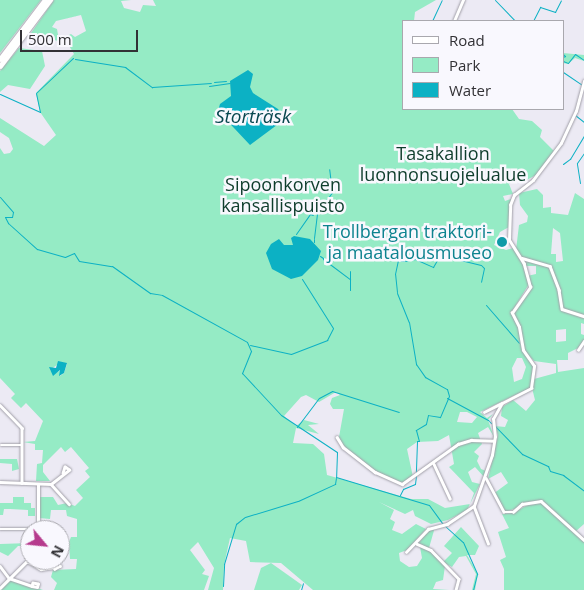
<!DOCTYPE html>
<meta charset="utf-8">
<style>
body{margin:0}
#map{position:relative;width:584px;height:590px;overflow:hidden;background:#eceaf4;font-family:"Open Sans",sans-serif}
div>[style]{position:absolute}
.green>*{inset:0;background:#95ebc5}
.water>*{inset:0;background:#0cb1c4}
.stream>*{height:1px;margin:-0.5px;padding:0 0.5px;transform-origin:0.5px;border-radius:0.5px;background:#0cb1c4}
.roads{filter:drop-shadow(0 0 1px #a2a0a9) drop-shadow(0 0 1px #a2a0a9)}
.minor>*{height:2.5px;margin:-1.25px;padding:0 1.25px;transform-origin:1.25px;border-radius:1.25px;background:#fff}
.highway>*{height:4.5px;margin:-2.25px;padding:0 2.25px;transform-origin:2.25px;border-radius:2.25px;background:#fff}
.dots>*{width:14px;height:14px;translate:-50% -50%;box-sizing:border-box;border:2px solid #f9f8fe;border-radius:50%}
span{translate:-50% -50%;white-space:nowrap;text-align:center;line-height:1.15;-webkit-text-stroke:5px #f9f8fe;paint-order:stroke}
.park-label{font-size:18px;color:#0e3d2c}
.culture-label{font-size:18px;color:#0d838f}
.right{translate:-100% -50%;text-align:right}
.water-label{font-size:19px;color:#08474f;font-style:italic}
.legend{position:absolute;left:402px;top:20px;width:162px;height:90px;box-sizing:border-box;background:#f9f8fe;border:1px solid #a9a8ae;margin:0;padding:6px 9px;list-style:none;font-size:15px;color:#323135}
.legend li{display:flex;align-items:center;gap:10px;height:25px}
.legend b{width:25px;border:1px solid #a9a8ae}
.north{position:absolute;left:20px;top:520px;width:50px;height:50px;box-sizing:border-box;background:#f9f8fe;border:1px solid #a9a8ae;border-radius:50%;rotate:118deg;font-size:14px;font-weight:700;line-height:20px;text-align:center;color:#323135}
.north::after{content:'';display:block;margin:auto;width:18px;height:22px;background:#b63b8d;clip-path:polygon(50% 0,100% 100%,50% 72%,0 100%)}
.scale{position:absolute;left:20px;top:30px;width:118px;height:22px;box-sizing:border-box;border:2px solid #323135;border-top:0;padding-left:6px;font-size:15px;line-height:18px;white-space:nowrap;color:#323135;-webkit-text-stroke:4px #f9f8fe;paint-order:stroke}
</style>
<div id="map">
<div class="green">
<div style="clip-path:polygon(0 0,41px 0,0 53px)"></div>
<div style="clip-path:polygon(evenodd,54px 0,131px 0,121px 1px,124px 8px,140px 12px,143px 5px,156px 6px,153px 0,436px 0,415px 12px,414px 21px,403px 21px,403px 109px,512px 109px,519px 119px,532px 121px,542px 130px,540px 137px,554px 151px,536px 175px,521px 183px,517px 179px,509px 184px,513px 194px,503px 196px,505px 201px,511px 199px,509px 227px,500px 232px,494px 245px,506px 250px,513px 248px,523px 265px,529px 284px,511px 313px,519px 330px,521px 347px,533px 366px,530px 388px,480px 412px,487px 418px,493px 414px,488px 420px,494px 437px,488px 427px,478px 433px,482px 444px,474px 452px,479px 456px,477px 461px,481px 469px,486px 471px,485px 478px,475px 467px,468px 472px,472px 482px,480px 484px,467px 510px,448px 520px,431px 524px,415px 516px,413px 510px,405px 514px,379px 502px,394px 510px,390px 519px,395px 522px,392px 530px,402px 534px,416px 524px,426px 529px,407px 550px,399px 553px,400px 561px,409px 567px,417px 566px,422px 558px,420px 547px,429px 550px,445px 566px,443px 580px,436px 582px,433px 589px,449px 590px,313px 590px,281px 563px,250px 562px,246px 541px,230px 538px,224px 565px,223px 590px,208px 590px,214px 568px,198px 542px,190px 550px,205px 570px,202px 574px,209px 576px,204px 590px,54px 590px,57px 583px,51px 577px,53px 570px,76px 569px,77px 559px,70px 559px,69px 542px,71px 537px,77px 537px,77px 519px,67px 516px,66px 510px,51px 510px,50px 519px,39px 518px,39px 497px,53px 497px,58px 505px,67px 503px,75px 506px,83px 498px,76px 490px,90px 477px,85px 471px,89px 468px,71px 447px,65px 452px,61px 447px,43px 465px,43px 472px,50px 481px,36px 481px,37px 464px,42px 463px,43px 450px,35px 450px,35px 444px,23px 442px,35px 441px,43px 421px,26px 403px,21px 408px,11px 398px,15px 394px,0 378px,0 148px,4px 154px,10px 153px,13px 149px,9px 138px,0 132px,0 118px,44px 146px,56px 135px,40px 112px,36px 93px,74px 54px,68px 44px,31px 33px,54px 0,81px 15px,86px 31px,75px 37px,71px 34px,61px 39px,58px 35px,57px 29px,52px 27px,56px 21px,81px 15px,54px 0,517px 358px,522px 358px,526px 367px,522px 379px,514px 382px,512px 368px,517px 358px,54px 0,61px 362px,67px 364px,64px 373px,60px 376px,61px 370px,56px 373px,50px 370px,61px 362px,54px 0,336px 392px,340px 395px,332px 398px,330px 404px,333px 409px,344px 409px,339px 437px,341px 444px,378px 473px,403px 483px,413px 477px,407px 449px,417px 442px,438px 441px,449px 435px,454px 464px,449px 467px,474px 493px,470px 504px,445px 508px,428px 499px,411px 499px,327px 475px,324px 454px,313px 444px,293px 443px,296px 428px,319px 434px,308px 425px,319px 424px,304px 420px,296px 426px,284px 416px,301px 397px,306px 395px,319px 402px,336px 392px,54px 0,460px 412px,467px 412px,477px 417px,472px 423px,457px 422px,460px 412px)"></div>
<div style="clip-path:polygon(19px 48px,42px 51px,45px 66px,30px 89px,8px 85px,0 92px,0 71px)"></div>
<div style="clip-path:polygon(563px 53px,584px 55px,584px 61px,575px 58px,568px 64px,563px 63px)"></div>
<div style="clip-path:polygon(evenodd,537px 189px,543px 195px,543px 208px,551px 207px,551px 213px,568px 215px,575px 193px,584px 199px,584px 324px,581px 323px,581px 334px,584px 335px,584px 340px,578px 348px,568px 353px,568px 360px,557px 360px,558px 372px,584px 368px,584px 524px,575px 532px,541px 500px,505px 512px,493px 494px,508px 483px,501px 472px,488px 479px,498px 435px,495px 426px,505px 427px,508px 420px,501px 416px,502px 407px,513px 400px,526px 411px,535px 400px,532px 388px,534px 379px,556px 373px,556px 364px,534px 361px,525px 351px,520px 327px,513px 313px,531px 288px,527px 276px,536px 274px,536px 266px,525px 266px,516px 250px,519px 225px,527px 222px,528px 216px,520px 205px,519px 193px,537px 189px,553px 228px,560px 233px,563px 261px,556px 262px,556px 254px,551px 254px,553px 228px,537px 189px,566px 329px,566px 341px,556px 342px,556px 330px,566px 329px)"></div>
<div style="clip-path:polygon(0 459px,17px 459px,19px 469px,12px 471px,12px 464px,0 463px)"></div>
<div style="clip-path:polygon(13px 497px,24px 497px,24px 503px,31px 503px,31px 508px,35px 508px,35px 516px,28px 516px,28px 510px,10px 509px,4px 509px,3px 515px,0 515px,0 503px,13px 503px)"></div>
<div style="clip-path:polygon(533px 502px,540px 502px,584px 540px,584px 590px,504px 590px,504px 569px,500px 560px,506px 557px,498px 532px,509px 528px,502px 514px,513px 513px)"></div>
<div style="clip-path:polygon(435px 527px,429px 548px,418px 544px,426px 533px)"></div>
<div style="clip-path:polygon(461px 527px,479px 546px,475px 555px,467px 555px,478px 574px,475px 590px,472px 590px,476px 574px,466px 556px,459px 557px,452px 567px,443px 562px,452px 553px,444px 546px)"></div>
<div style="clip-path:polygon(30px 543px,30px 546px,18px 546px,8px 556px,0 552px,0 544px)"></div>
<div style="clip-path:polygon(271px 563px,302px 585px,299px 590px,254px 590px,261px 568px)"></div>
<div style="clip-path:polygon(9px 579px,37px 588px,43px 590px,0 590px)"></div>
</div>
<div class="water">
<div style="clip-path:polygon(248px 70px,253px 74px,250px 87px,253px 93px,278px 109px,285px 119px,250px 145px,218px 111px,220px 104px,231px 96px,230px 81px)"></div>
<div style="clip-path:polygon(294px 236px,310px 239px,321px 251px,318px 260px,302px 276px,291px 279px,272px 269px,266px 253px,271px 244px,279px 239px,284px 245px,293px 245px,291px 238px)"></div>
<div style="clip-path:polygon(58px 361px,67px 363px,64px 373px,59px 376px,60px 370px,53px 376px,49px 367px,56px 368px)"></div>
</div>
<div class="stream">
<div style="left:495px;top:0;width:29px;rotate:46deg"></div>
<div style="left:432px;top:21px;width:23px;rotate:-65deg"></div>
<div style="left:533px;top:21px;width:16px;rotate:-63deg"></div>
<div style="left:540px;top:7px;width:16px;rotate:18deg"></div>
<div style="left:555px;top:12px;width:13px;rotate:-63deg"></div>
<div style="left:563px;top:54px;width:3px;rotate:45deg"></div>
<div style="left:565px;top:56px;width:2px;rotate:153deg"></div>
<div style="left:75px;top:59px;width:51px;rotate:9.1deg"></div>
<div style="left:125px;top:67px;width:34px;rotate:37deg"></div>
<div style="left:152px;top:87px;width:59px;rotate:-3.9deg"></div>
<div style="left:563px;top:61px;width:5px;rotate:22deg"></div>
<div style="left:568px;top:63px;width:11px;rotate:-52deg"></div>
<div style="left:575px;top:54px;width:11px;rotate:34deg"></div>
<div style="left:563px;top:72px;width:22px;rotate:34deg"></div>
<div style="left:214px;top:82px;width:12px;rotate:-5deg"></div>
<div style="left:209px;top:86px;width:21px;rotate:-8deg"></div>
<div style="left:0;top:94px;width:44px;rotate:24.2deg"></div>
<div style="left:40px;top:112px;width:19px;rotate:-102deg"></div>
<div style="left:36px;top:93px;width:51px;rotate:-43.4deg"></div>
<div style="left:575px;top:115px;width:11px;rotate:38deg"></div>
<div style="left:563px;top:164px;width:9px;rotate:-36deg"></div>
<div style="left:570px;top:159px;width:27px;rotate:-59deg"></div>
<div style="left:580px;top:183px;width:20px;rotate:-99deg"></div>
<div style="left:577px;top:163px;width:12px;rotate:-55deg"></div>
<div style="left:0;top:197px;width:20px;rotate:49deg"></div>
<div style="left:13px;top:212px;width:5px;rotate:101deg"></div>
<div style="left:12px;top:217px;width:7px;rotate:180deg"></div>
<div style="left:5px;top:217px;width:7px;rotate:63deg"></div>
<div style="left:8px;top:223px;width:39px;rotate:42deg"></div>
<div style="left:37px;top:249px;width:29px;rotate:16deg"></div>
<div style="left:65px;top:257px;width:10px;rotate:-24deg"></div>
<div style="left:74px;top:253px;width:9px;rotate:58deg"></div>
<div style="left:79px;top:261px;width:33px;rotate:9deg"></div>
<div style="left:112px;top:266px;width:47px;rotate:35.4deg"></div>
<div style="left:150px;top:293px;width:12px;rotate:9deg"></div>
<div style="left:162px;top:295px;width:97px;rotate:28.9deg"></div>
<div style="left:247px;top:342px;width:10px;rotate:66deg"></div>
<div style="left:251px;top:351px;width:24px;rotate:112deg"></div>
<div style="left:242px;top:373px;width:57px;rotate:47.1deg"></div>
<div style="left:281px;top:415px;width:67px;rotate:33.5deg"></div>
<div style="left:337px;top:452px;width:25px;rotate:92deg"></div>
<div style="left:336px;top:477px;width:97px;rotate:16.8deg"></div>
<div style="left:429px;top:505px;width:24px;rotate:54deg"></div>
<div style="left:296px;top:234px;width:24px;rotate:-55deg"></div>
<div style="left:310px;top:214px;width:3px;rotate:18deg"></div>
<div style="left:314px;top:238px;width:25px;rotate:-83deg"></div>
<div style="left:317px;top:213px;width:26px;rotate:-54deg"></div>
<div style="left:332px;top:192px;width:23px;rotate:-97deg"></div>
<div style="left:314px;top:242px;width:3px;rotate:-90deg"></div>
<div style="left:320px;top:256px;width:4px;rotate:34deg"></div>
<div style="left:323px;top:259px;width:34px;rotate:37deg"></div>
<div style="left:405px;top:261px;width:10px;rotate:-11deg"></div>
<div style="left:415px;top:259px;width:20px;rotate:24deg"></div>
<div style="left:433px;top:267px;width:14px;rotate:-60deg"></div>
<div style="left:440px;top:255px;width:42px;rotate:13.7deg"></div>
<div style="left:481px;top:265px;width:4px;rotate:45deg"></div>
<div style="left:484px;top:268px;width:14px;rotate:102deg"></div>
<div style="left:350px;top:290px;width:19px;rotate:-90deg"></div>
<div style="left:397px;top:292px;width:18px;rotate:-96deg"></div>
<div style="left:395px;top:274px;width:14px;rotate:-78deg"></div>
<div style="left:398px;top:260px;width:6px;rotate:9deg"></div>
<div style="left:397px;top:293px;width:31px;rotate:68deg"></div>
<div style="left:409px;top:322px;width:43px;rotate:80.5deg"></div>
<div style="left:416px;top:364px;width:16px;rotate:55deg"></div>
<div style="left:425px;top:377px;width:25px;rotate:29deg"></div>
<div style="left:447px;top:389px;width:7px;rotate:74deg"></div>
<div style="left:449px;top:396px;width:23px;rotate:113deg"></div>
<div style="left:440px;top:417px;width:12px;rotate:-171deg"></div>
<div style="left:428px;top:415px;width:9px;rotate:103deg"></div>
<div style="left:426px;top:424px;width:12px;rotate:149deg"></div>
<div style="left:416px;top:430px;width:11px;rotate:75deg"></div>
<div style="left:419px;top:441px;width:2px;rotate:180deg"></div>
<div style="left:417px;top:441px;width:31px;rotate:92deg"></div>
<div style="left:486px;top:305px;width:50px;rotate:49deg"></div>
<div style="left:250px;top:345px;width:42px;rotate:12.4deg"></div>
<div style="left:291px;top:354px;width:39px;rotate:-21deg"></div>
<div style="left:327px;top:340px;width:13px;rotate:-63deg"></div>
<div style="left:333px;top:328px;width:58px;rotate:-122.3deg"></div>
<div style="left:447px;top:398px;width:47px;rotate:28.2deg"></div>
<div style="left:489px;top:421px;width:3px;rotate:45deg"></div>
<div style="left:493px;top:424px;width:42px;rotate:46deg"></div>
<div style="left:522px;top:454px;width:29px;rotate:25deg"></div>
<div style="left:548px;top:466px;width:5px;rotate:68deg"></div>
<div style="left:550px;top:471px;width:14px;rotate:17deg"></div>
<div style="left:563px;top:475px;width:26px;rotate:37deg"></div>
<div style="left:297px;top:427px;width:36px;rotate:-53deg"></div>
<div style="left:319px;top:398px;width:15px;rotate:-28deg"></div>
<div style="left:332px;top:391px;width:70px;rotate:17.4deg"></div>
<div style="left:400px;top:495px;width:7px;rotate:-63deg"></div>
<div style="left:403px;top:489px;width:13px;rotate:-23deg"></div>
<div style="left:415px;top:484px;width:8px;rotate:-83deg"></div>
<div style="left:445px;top:526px;width:24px;rotate:42deg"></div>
<div style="left:463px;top:542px;width:35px;rotate:66deg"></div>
<div style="left:477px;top:574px;width:16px;rotate:104deg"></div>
<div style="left:223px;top:586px;width:22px;rotate:-87deg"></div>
<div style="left:224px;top:564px;width:42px;rotate:-73.3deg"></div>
<div style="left:236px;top:524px;width:11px;rotate:-38deg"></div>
<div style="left:245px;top:517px;width:55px;rotate:-16.8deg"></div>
<div style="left:298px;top:501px;width:41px;rotate:-24.7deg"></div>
<div style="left:335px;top:484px;width:6px;rotate:-81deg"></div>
<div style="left:301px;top:590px;width:7px;rotate:-74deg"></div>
</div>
<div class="roads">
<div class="minor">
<div style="left:454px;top:21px;width:23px;rotate:-67deg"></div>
<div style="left:522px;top:258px;width:29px;rotate:16deg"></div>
<div style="left:550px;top:266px;width:26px;rotate:69deg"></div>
<div style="left:559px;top:290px;width:19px;rotate:81deg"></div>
<div style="left:562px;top:309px;width:23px;rotate:18deg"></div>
<div style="left:578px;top:350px;width:11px;rotate:-56deg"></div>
<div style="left:0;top:405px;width:32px;rotate:46deg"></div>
<div style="left:22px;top:428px;width:55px;rotate:90deg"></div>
<div style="left:484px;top:412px;width:18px;rotate:-27deg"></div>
<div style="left:337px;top:437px;width:12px;rotate:59deg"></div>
<div style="left:343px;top:447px;width:41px;rotate:38deg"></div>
<div style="left:375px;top:472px;width:30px;rotate:24deg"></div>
<div style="left:402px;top:484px;width:69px;rotate:-35.5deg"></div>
<div style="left:458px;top:444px;width:14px;rotate:-17deg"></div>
<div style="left:471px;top:440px;width:23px;rotate:2deg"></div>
<div style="left:1px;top:445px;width:21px"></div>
<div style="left:434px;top:464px;width:38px;rotate:65deg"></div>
<div style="left:486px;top:478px;width:38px;rotate:62deg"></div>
<div style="left:504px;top:512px;width:9px"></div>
<div style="left:513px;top:512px;width:12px;rotate:-42deg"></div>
<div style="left:522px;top:504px;width:19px;rotate:-9deg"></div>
<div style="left:541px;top:501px;width:58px;rotate:42.2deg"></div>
<div style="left:0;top:482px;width:51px;rotate:2.2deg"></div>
<div style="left:51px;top:484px;width:23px;rotate:-38deg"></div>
<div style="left:69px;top:470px;width:5px;rotate:-143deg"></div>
<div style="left:65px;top:467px;width:6px;rotate:108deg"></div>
<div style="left:51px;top:484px;width:27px;rotate:48deg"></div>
<div style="left:474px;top:506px;width:40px;rotate:69deg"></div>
<div style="left:0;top:529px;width:60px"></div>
<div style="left:38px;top:529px;width:44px;rotate:-90deg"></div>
<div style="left:417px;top:544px;width:15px;rotate:23deg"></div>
<div style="left:431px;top:550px;width:40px;rotate:46deg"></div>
<div style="left:459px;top:579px;width:11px;rotate:105deg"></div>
<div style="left:406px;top:552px;width:32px;rotate:-46deg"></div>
<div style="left:428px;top:529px;width:20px;rotate:-15deg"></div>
<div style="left:447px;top:524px;width:32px;rotate:-34deg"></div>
<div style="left:474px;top:506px;width:54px;rotate:-70.6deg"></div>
<div style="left:492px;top:455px;width:18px;rotate:-81deg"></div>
<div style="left:495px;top:437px;width:18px;rotate:-96deg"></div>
<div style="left:493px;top:419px;width:18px;rotate:-61deg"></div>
<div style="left:502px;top:403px;width:33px;rotate:-27deg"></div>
<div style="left:531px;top:388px;width:22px;rotate:-82deg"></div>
<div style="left:534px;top:366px;width:19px;rotate:-125deg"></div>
<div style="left:523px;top:350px;width:23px;rotate:-100deg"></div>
<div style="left:519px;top:327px;width:16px;rotate:-117deg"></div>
<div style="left:512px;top:313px;width:32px;rotate:-55deg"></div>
<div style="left:530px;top:287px;width:24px;rotate:-105deg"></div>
<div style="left:524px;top:264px;width:28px;rotate:-122deg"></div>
<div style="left:509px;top:240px;width:35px;rotate:-88deg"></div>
<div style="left:510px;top:205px;width:11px;rotate:-68deg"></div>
<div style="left:514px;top:195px;width:24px;rotate:-38deg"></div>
<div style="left:533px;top:180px;width:46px;rotate:-52.9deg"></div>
<div style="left:561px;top:143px;width:35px;rotate:-65deg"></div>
<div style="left:576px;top:111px;width:31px;rotate:-75deg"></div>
<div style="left:27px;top:561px;width:16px;rotate:30deg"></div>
<div style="left:41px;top:569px;width:19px;rotate:-9deg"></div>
<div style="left:60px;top:566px;width:6px;rotate:149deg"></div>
<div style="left:0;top:566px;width:15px;rotate:53deg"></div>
<div style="left:9px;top:578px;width:24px;rotate:19deg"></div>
<div style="left:32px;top:586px;width:5px;rotate:11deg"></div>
<div style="left:37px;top:587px;width:3px;rotate:-72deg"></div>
<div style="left:38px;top:584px;width:5px;rotate:-169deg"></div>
<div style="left:33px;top:583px;width:3px;rotate:108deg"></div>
<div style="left:0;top:588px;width:42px;rotate:-45deg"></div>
</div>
<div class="highway">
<div style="left:0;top:59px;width:74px;rotate:-52.7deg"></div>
<div style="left:0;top:66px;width:83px;rotate:-52.9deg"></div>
</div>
</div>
<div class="dots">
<div style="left:502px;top:242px;background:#0f9aa8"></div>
</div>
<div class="park-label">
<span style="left:443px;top:164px">Tasakallion<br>luonnonsuojelualue</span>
<span style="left:283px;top:195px">Sipoonkorven<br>kansallispuisto</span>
</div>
<div class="culture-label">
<span class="right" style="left:492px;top:242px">Trollbergan traktori-<br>ja maatalousmuseo</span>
</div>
<div class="water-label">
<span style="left:253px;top:117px">Storträsk</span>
</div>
<ul class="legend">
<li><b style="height:6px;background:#fff"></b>Road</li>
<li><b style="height:14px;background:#95ebc5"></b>Park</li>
<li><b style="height:14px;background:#0cb1c4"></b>Water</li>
</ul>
<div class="north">N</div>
<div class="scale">500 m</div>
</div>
